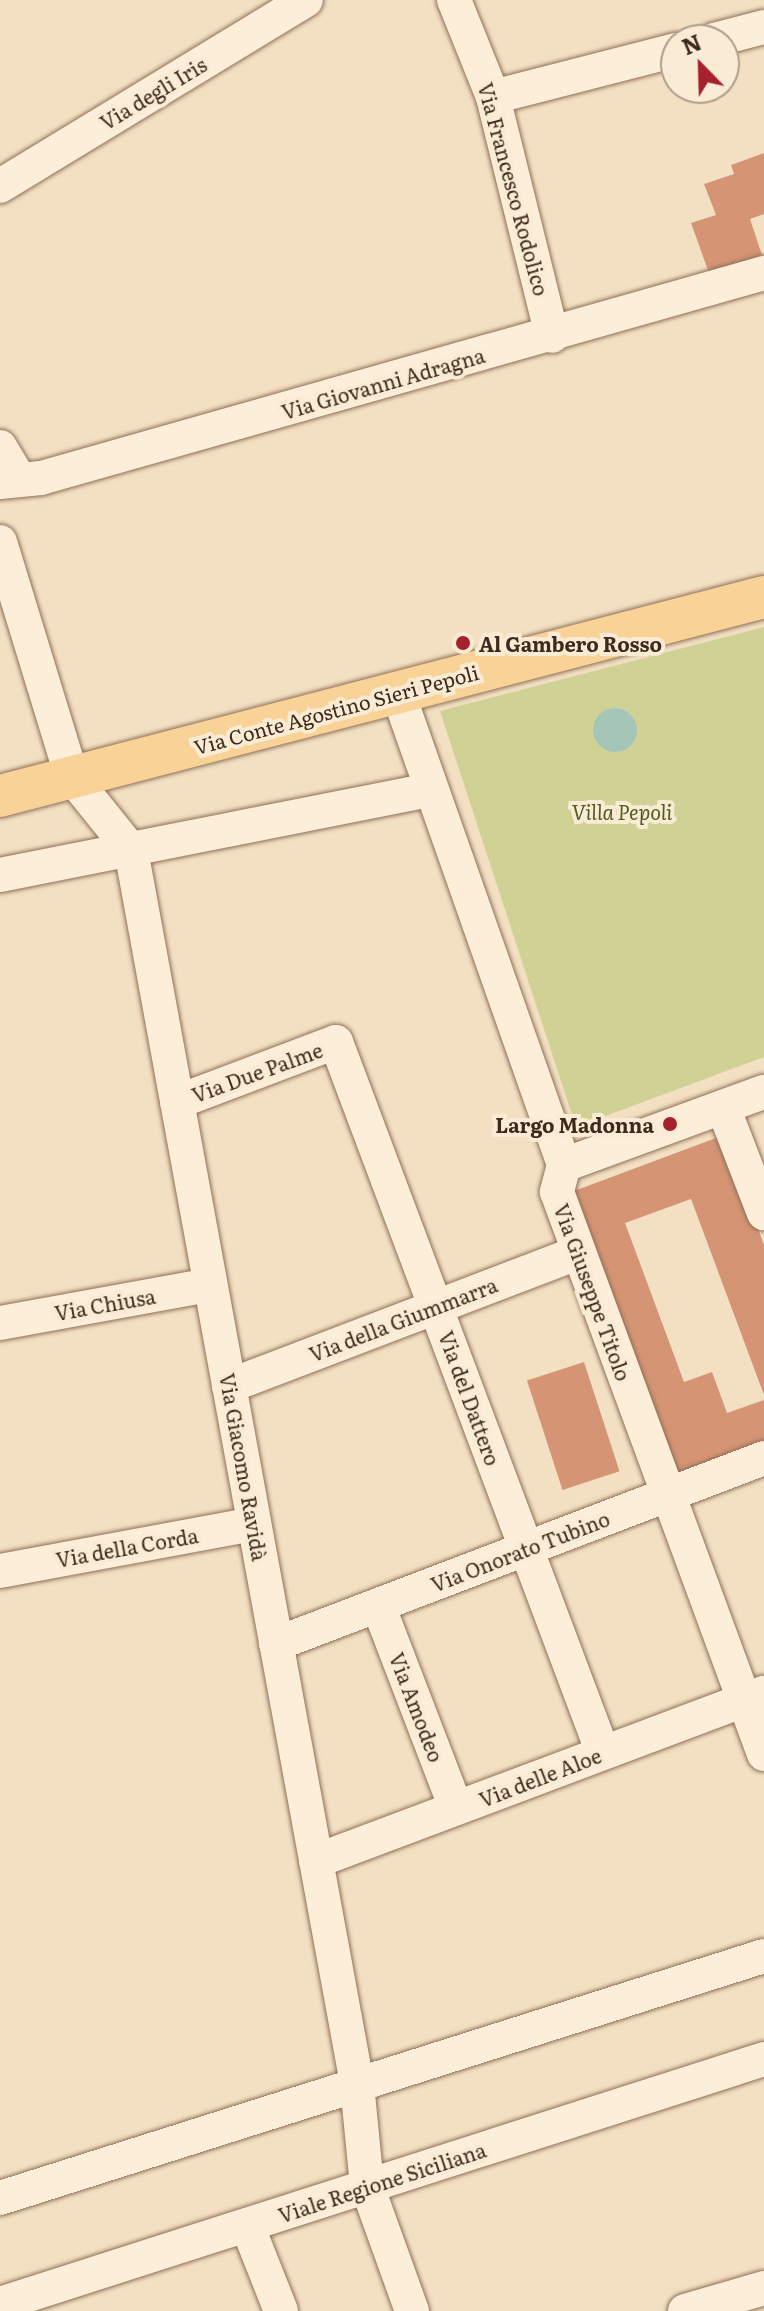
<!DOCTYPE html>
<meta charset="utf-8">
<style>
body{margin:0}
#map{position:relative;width:764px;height:2311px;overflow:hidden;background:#f3e0c3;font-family:Literata,serif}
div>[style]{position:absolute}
.green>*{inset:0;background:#d0d295}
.water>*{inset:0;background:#a6c5b9}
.round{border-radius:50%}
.building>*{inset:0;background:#d59575;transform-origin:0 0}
.roads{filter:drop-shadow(0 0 2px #8f7057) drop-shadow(0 0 2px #8f7057)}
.minor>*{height:34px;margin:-17px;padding:0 17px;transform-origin:17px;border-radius:17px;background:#fceed8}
.major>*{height:42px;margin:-21px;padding:0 21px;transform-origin:21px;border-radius:21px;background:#f9d297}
.dots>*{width:22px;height:22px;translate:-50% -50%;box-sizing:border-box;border:4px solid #f9ebd4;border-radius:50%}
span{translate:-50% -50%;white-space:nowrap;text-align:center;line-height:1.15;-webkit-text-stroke:8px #f9ebd4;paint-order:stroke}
.street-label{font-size:20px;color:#3e2a1d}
.poi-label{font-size:20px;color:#3e2a1d;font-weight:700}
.left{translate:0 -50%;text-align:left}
.right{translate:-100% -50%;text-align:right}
.park-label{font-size:20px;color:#535c21;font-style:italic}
.north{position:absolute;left:660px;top:24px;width:80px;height:80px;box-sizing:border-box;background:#f9ebd4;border:2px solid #ae9e8b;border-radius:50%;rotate:337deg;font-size:22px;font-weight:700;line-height:32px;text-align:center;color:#3e2a1d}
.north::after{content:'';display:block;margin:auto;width:28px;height:36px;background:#a5212d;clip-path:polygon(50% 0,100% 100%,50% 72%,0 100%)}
</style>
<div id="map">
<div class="green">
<div style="clip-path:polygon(764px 627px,764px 1057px,576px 1127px,440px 711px)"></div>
</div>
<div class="water">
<div class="round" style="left:593px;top:708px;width:44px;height:44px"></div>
</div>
<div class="building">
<div style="clip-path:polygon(764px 153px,764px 214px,750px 219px,762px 255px,709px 273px,691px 223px,716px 215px,704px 184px,734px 174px,731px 165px)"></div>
<div style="clip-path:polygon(724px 1135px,764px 1245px,764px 1395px,691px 1199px,625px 1223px,684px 1382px,712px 1372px,727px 1413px,764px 1400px,764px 1445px,679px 1477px,574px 1191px)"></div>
<div style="left:584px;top:1362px;width:115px;height:60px;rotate:72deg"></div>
</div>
<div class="roads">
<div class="minor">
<div style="left:454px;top:0;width:105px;rotate:68.1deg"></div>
<div style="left:493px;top:97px;width:246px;rotate:76.1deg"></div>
<div style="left:714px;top:40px;width:52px;rotate:-14.6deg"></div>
<div style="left:493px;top:97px;width:189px;rotate:-14.4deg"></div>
<div style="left:0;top:186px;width:358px;rotate:-31.3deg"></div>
<div style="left:0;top:447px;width:35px;rotate:59deg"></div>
<div style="left:0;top:482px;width:41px;rotate:-5.6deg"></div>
<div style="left:41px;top:478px;width:752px;rotate:-15.83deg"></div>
<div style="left:0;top:542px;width:246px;rotate:73deg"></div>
<div style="left:72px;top:777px;width:94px;rotate:51.1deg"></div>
<div style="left:131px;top:850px;width:1255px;rotate:79.62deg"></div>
<div style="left:357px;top:2084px;width:102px;rotate:84.4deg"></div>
<div style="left:367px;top:2186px;width:133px;rotate:70.2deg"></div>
<div style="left:398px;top:693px;width:500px;rotate:70.62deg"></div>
<div style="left:564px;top:1165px;width:28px;rotate:105deg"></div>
<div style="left:557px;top:1192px;width:599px;rotate:69.78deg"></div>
<div style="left:0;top:875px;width:436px;rotate:-11.2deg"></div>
<div style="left:177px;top:1102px;width:170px;rotate:-20.7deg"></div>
<div style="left:336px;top:1042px;width:759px;rotate:69.42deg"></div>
<div style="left:723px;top:1107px;width:114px;rotate:68.9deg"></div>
<div style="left:564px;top:1165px;width:213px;rotate:-20.1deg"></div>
<div style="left:0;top:1323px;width:213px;rotate:-10.3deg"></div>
<div style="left:229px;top:1386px;width:373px;rotate:-20.9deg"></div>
<div style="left:0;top:1571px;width:258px;rotate:-10.5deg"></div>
<div style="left:378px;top:1605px;width:217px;rotate:69deg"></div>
<div style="left:276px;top:1644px;width:522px;rotate:-20.86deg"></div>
<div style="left:316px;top:1861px;width:478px;rotate:-20.6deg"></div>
<div style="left:0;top:2198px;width:801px;rotate:-17.58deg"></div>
<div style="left:247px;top:2225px;width:92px;rotate:68.4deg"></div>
<div style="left:0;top:2304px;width:802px;rotate:-17.78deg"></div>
<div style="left:685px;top:2311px;width:82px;rotate:-16.2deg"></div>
</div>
<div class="major">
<div style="left:0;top:796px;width:789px;rotate:-14.6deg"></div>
</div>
</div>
<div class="dots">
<div style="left:463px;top:643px;background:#a5212d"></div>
<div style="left:670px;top:1124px;background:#a5212d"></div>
</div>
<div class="street-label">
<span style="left:153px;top:93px;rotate:-31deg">Via degli Iris</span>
<span style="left:514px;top:189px;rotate:75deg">Via Francesco Rodolico</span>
<span style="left:383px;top:383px;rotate:-16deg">Via Giovanni Adragna</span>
<span style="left:336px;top:709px;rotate:-15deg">Via Conte Agostino Sieri Pepoli</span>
<span style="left:257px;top:1072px;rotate:-20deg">Via Due Palme</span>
<span style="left:593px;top:1292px;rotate:70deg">Via Giuseppe Titolo</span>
<span style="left:105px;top:1304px;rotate:-10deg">Via Chiusa</span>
<span style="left:403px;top:1319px;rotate:-21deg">Via della Giummarra</span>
<span style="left:470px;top:1398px;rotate:70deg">Via del Dattero</span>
<span style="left:244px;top:1467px;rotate:80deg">Via Giacomo Ravidà</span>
<span style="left:127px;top:1547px;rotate:-10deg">Via della Corda</span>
<span style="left:520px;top:1551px;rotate:-21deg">Via Onorato Tubino</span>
<span style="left:417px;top:1707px;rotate:69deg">Via Amodeo</span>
<span style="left:540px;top:1777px;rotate:-21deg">Via delle Aloe</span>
<span style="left:382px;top:2182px;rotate:-18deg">Viale Regione Siciliana</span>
</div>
<div class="poi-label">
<span class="left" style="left:479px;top:643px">Al Gambero Rosso</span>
<span class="right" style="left:654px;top:1124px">Largo Madonna</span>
</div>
<div class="park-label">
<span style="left:622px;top:811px">Villa Pepoli</span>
</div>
<div class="north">N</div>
</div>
